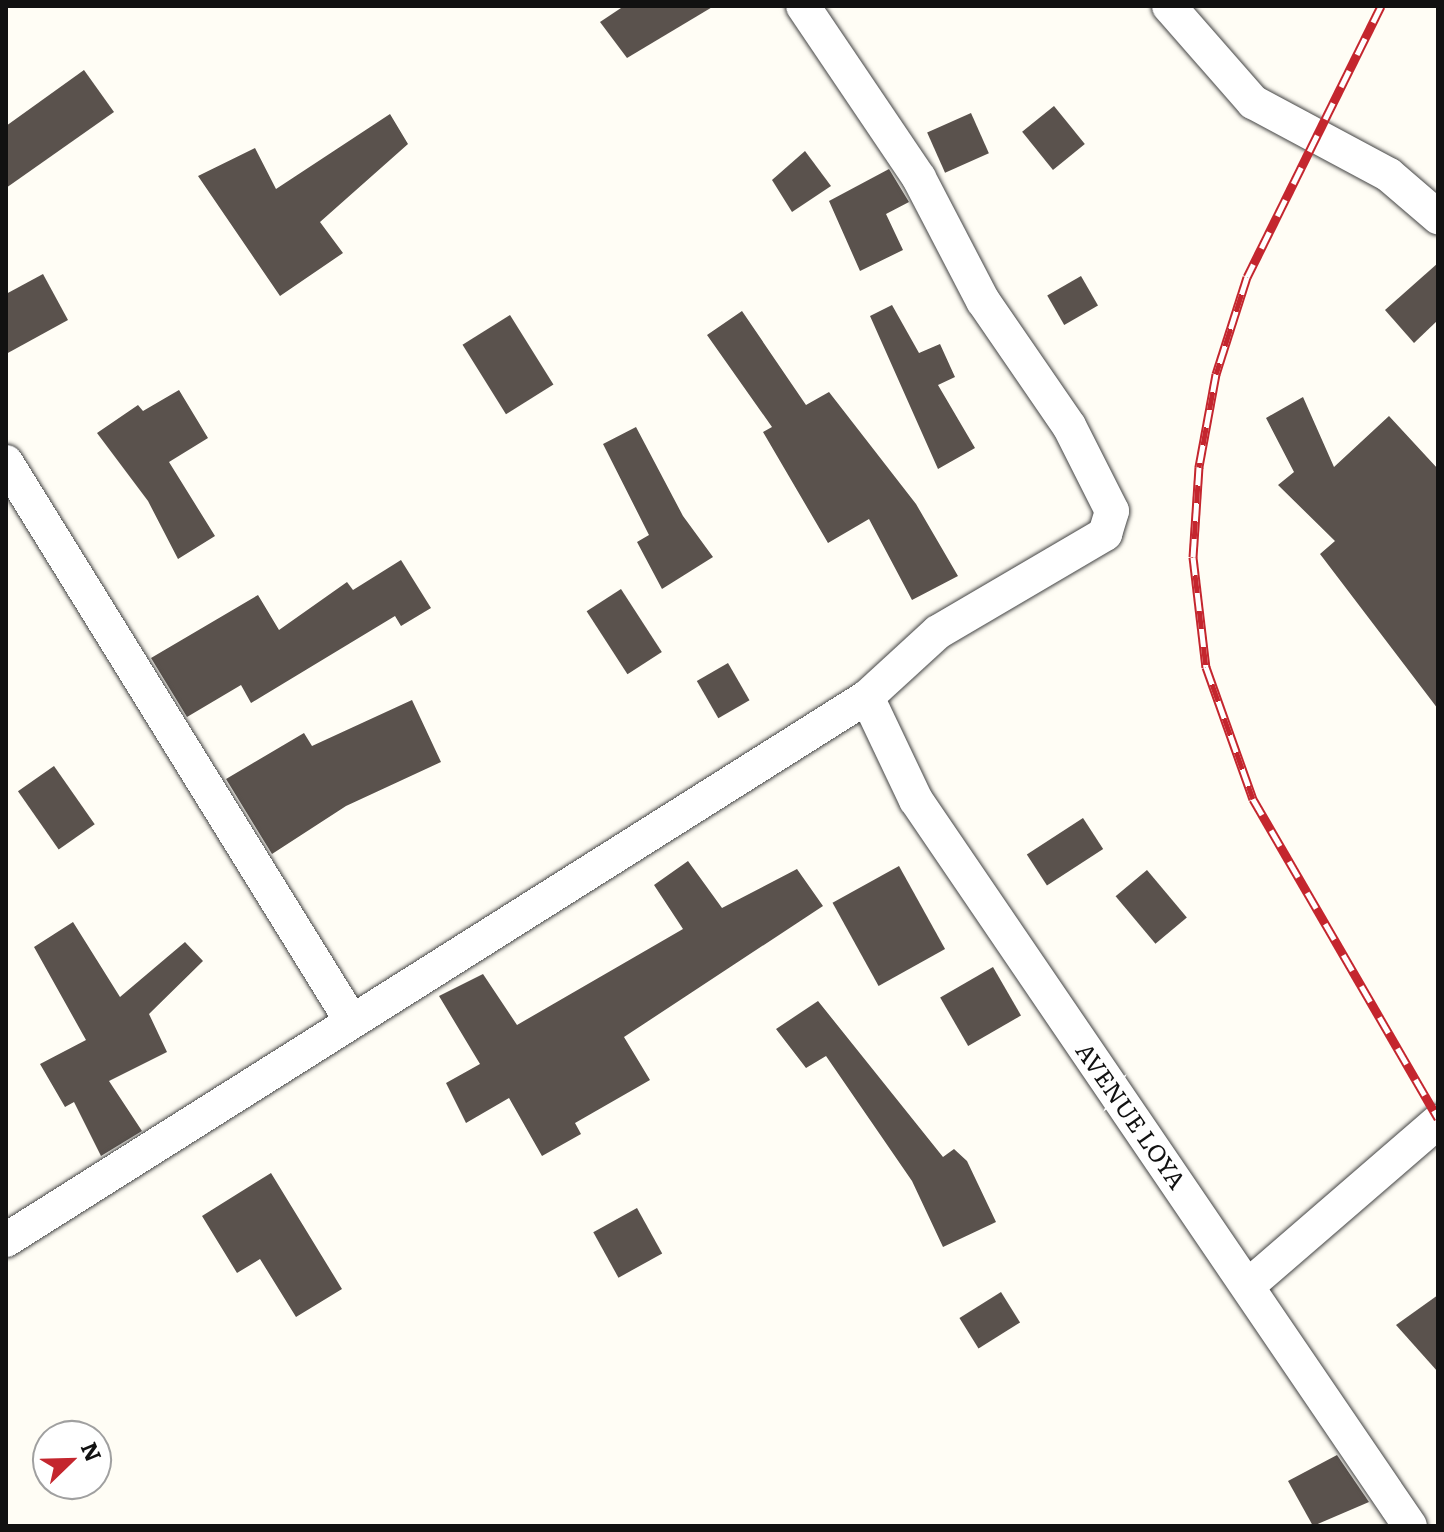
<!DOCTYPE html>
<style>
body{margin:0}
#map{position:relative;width:1444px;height:1532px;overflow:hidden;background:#fffdf5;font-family:Literata,serif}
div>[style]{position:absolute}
.building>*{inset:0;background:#5a524d;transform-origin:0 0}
.roads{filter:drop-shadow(0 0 2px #444) drop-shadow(0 0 2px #444)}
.street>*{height:34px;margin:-17px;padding:0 17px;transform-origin:17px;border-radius:17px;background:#fff}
.rail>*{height:9px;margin-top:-4.5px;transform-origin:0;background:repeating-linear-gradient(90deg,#fff 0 18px,#c4262e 0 36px);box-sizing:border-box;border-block:2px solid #c4262e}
span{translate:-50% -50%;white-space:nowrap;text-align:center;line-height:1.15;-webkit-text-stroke:8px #fff;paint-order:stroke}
.street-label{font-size:24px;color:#111}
.frame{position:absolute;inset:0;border:8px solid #111;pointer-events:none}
.north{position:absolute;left:32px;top:1420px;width:80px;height:80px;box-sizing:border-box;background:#fff;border:2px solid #a0a0a0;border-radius:50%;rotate:67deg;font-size:22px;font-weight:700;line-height:32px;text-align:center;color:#111}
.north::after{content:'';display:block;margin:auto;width:28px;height:36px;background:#c4262e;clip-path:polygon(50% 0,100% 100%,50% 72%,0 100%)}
</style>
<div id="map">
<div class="building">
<div style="clip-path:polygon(624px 6px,714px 6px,627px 58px,600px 22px)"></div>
<div style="clip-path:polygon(84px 70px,114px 112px,6px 188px,6px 126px)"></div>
<div style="left:1054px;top:106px;width:49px;height:41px;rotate:51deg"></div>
<div style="left:971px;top:113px;width:44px;height:48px;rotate:66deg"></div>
<div style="clip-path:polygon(390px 114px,408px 144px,320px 222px,343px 253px,280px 296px,198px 176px,255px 148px,276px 189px)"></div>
<div style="clip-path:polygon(805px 151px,831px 186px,792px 212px,772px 180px)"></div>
<div style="clip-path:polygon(889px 169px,909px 202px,886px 214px,903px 250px,860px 271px,829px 201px)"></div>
<div style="clip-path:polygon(1438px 263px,1438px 320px,1414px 343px,1385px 310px)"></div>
<div style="clip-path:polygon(43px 274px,68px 320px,6px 354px,6px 294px)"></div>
<div style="left:1081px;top:276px;width:34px;height:39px;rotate:60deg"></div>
<div style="clip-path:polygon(892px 305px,919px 353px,940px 344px,955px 377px,938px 385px,975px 448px,938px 469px,870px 316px)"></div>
<div style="clip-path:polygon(742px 311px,806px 405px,829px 392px,916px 504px,958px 576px,912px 600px,869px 519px,828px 543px,763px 432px,772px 427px,707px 335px)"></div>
<div style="left:510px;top:315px;width:82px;height:56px;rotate:58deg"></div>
<div style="clip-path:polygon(179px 390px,208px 438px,169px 462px,215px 536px,178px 559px,148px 501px,97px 433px,138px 405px,143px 411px)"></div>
<div style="clip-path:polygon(1303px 397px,1334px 467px,1389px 416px,1438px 469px,1438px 709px,1320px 554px,1335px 541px,1278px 485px,1294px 472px,1266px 418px)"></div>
<div style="clip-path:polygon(636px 427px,683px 516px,713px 557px,662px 589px,637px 542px,649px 535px,603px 444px)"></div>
<div style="clip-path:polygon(401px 560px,431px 608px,401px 626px,395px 616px,251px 703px,241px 685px,187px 717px,151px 658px,258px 595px,279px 630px,347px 582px,353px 590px)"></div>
<div style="left:621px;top:589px;width:75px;height:41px;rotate:57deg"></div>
<div style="left:728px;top:663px;width:43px;height:36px;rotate:60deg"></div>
<div style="clip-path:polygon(412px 700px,441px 762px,346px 806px,272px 854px,226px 779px,304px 733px,312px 746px)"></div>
<div style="left:54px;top:766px;width:71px;height:44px;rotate:55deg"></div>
<div style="left:1083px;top:818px;width:37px;height:67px;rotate:57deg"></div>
<div style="clip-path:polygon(688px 861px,722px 908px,797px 869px,823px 906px,624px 1037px,650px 1080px,575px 1123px,581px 1134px,542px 1156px,509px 1098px,466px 1123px,446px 1083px,480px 1064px,439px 996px,483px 974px,517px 1025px,683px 929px,654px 885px)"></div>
<div style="left:899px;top:866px;width:95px;height:76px;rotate:61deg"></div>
<div style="left:1147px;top:870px;width:62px;height:41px;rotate:50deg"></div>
<div style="clip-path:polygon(73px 922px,120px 997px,185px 942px,203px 961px,149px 1014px,167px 1052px,109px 1081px,142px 1131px,101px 1156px,74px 1102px,65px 1107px,40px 1064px,86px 1040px,34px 947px)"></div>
<div style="left:993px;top:967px;width:56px;height:61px;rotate:60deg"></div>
<div style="clip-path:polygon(818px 1001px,943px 1157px,954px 1149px,967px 1161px,996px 1222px,943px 1247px,912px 1181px,826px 1056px,806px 1068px,776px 1029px)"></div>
<div style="clip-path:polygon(271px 1173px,342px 1289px,296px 1317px,260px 1259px,237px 1273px,202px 1216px)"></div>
<div style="left:637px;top:1208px;width:52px;height:50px;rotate:61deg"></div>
<div style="left:1001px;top:1292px;width:36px;height:49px;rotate:58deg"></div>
<div style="clip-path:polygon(1438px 1295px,1438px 1372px,1396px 1325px)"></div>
<div style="clip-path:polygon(1337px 1455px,1369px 1502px,1313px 1526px,1288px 1481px)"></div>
</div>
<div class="roads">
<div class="street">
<div style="left:1169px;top:6px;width:128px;rotate:48.8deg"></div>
<div style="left:1253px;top:102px;width:154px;rotate:28.2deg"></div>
<div style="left:1389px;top:175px;width:65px;rotate:40.6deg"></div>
<div style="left:6px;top:462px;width:658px;rotate:58.29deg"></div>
<div style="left:867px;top:697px;width:114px;rotate:64.6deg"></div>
<div style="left:916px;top:800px;width:878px;rotate:55.77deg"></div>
<div style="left:6px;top:1240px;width:1018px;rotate:-32.24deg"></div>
<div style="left:867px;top:697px;width:96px;rotate:-42.5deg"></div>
<div style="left:938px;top:632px;width:194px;rotate:-30.4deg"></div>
<div style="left:1105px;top:534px;width:24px;rotate:-73deg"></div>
<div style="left:1112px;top:511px;width:95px;rotate:-116.8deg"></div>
<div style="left:1069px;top:426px;width:152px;rotate:-124.5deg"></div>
<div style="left:983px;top:301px;width:139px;rotate:-117.5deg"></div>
<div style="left:919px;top:178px;width:207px;rotate:-124deg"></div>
<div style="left:1250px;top:1284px;width:248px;rotate:-40.8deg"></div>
</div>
</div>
<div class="rail">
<div style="left:1381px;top:6px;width:302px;rotate:116.3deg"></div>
<div style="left:1247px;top:277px;width:102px;rotate:107.7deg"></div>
<div style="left:1216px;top:374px;width:95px;rotate:100.4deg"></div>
<div style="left:1199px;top:467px;width:90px;rotate:93.8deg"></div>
<div style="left:1193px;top:557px;width:111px;rotate:83.3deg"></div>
<div style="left:1206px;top:667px;width:140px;rotate:70.4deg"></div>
<div style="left:1253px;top:799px;width:369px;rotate:59.9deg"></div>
</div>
<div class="street-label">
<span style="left:1132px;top:1115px;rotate:55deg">AVENUE LOYA</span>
</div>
<div class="frame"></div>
<div class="north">N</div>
</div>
